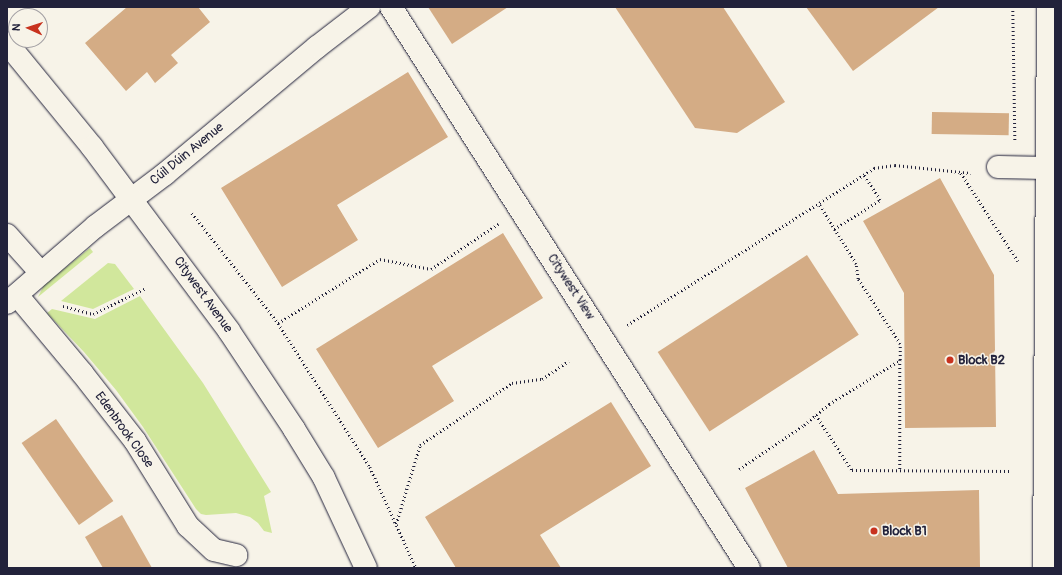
<!DOCTYPE html>
<meta charset="utf-8">
<style>
body{margin:0}
#map{position:relative;width:1062px;height:575px;overflow:hidden;background:#f7f3e8;font-family:Pangolin,sans-serif}
div>[style]{position:absolute}
.green>*{inset:0;background:#d1e79c}
.building>*{inset:0;background:#d4ac85;transform-origin:0 0}
.path>*{height:2.5px;margin-top:-1.25px;transform-origin:0;background:repeating-linear-gradient(90deg,#22223b 0 1px,transparent 0 4px)}
.roads{filter:drop-shadow(0 0 1px #22223b) drop-shadow(0 0 1px #22223b)}
.pedestrian>*{height:22px;margin:-11px;padding:0 11px;transform-origin:11px;border-radius:11px;background:#f7f3e8}
.minor>*{height:22px;margin:-11px;padding:0 11px;transform-origin:11px;border-radius:11px;background:#f7f3e8}
.tertiary>*{height:22px;margin:-11px;padding:0 11px;transform-origin:11px;border-radius:11px;background:#f7f3e8}
.dots>*{width:11px;height:11px;translate:-50% -50%;box-sizing:border-box;border:2px solid #f7f3e8;border-radius:50%}
span{translate:-50% -50%;white-space:nowrap;text-align:center;line-height:1.15;-webkit-text-stroke:3px #f7f3e8;paint-order:stroke}
.street-label{font-size:13px;color:#22223b}
.poi-label{font-size:13px;color:#22223b;font-weight:700}
.left{translate:0 -50%;text-align:left}
.frame{position:absolute;inset:0;border:8px solid #22223b;pointer-events:none}
.north{position:absolute;left:8px;top:8px;width:40px;height:40px;box-sizing:border-box;background:#f7f3e8;border:1px solid #a29fa3;border-radius:50%;rotate:273deg;font-size:11px;font-weight:700;line-height:16px;text-align:center;color:#22223b}
.north::after{content:'';display:block;margin:auto;width:14px;height:18px;background:#c8321e;clip-path:polygon(50% 0,100% 100%,50% 72%,0 100%)}
</style>
<div id="map">
<div class="green">
<div style="clip-path:polygon(90px 248px,93px 252px,38px 297px,44px 285px)"></div>
<div style="clip-path:polygon(108px 263px,115px 264px,134px 289px,93px 309px,61px 301px)"></div>
<div style="clip-path:polygon(140px 296px,203px 383px,271px 492px,264px 496px,272px 533px,264px 531px,258px 523px,250px 517px,236px 513px,206px 515px,201px 514px,196px 509px,143px 427px,116px 390px,84px 352px,47px 313px,52px 309px,95px 319px)"></div>
</div>
<div class="building">
<div style="clip-path:polygon(127px 7px,198px 7px,210px 22px,171px 55px,178px 63px,155px 83px,147px 72px,126px 91px,85px 43px)"></div>
<div style="clip-path:polygon(428px 7px,508px 7px,452px 44px)"></div>
<div style="clip-path:polygon(615px 7px,723px 7px,785px 102px,737px 133px,695px 128px)"></div>
<div style="clip-path:polygon(806px 7px,939px 7px,853px 71px)"></div>
<div style="clip-path:polygon(408px 72px,448px 137px,337px 205px,358px 240px,282px 287px,221px 188px)"></div>
<div style="left:932px;top:112px;width:77px;height:22px;rotate:1deg"></div>
<div style="clip-path:polygon(940px 178px,994px 275px,996px 427px,905px 428px,904px 293px,863px 221px)"></div>
<div style="clip-path:polygon(503px 233px,543px 298px,432px 366px,454px 401px,378px 448px,316px 349px)"></div>
<div style="left:807px;top:255px;width:95px;height:178px;rotate:57deg"></div>
<div style="clip-path:polygon(611px 402px,651px 466px,540px 535px,561px 568px,456px 568px,425px 517px)"></div>
<div style="left:56px;top:419px;width:100px;height:42px;rotate:55deg"></div>
<div style="clip-path:polygon(814px 450px,838px 494px,979px 490px,980px 567px,788px 568px,745px 488px)"></div>
<div style="clip-path:polygon(122px 515px,134px 536px,152px 568px,103px 568px,85px 537px)"></div>
</div>
<div class="path">
<div style="left:1013px;top:7px;width:133px;rotate:89.1deg"></div>
<div style="left:961px;top:173px;width:105px;rotate:57.1deg"></div>
<div style="left:192px;top:213px;width:136px;rotate:51.9deg"></div>
<div style="left:276px;top:320px;width:174px;rotate:57.4deg"></div>
<div style="left:370px;top:467px;width:111px;rotate:65.5deg"></div>
<div style="left:834px;top:229px;width:54px;rotate:-32.2deg"></div>
<div style="left:880px;top:200px;width:30px;rotate:-123deg"></div>
<div style="left:63px;top:306px;width:31px;rotate:15deg"></div>
<div style="left:93px;top:314px;width:59px;rotate:-26.1deg"></div>
<div style="left:278px;top:323px;width:120px;rotate:-32.1deg"></div>
<div style="left:380px;top:259px;width:52px;rotate:11.1deg"></div>
<div style="left:431px;top:269px;width:81px;rotate:-33.9deg"></div>
<div style="left:627px;top:325px;width:293px;rotate:-32.4deg"></div>
<div style="left:874px;top:168px;width:21px;rotate:-8deg"></div>
<div style="left:895px;top:165px;width:76px;rotate:6deg"></div>
<div style="left:900px;top:360px;width:110px;rotate:90deg"></div>
<div style="left:816px;top:415px;width:66px;rotate:56.8deg"></div>
<div style="left:852px;top:470px;width:158px;rotate:0.4deg"></div>
<div style="left:739px;top:469px;width:78px;rotate:-34.1deg"></div>
<div style="left:804px;top:425px;width:33px;rotate:-40deg"></div>
<div style="left:829px;top:404px;width:84px;rotate:-31.8deg"></div>
<div style="left:900px;top:360px;width:16px;rotate:-90deg"></div>
<div style="left:900px;top:344px;width:77px;rotate:-122.9deg"></div>
<div style="left:858px;top:279px;width:15px;rotate:-98deg"></div>
<div style="left:856px;top:264px;width:72px;rotate:-121.9deg"></div>
<div style="left:396px;top:524px;width:83px;rotate:-73.1deg"></div>
<div style="left:420px;top:445px;width:111px;rotate:-34deg"></div>
<div style="left:512px;top:383px;width:30px;rotate:-8deg"></div>
<div style="left:542px;top:379px;width:32px;rotate:-34deg"></div>
</div>
<div class="roads">
<div class="pedestrian">
<div style="left:391px;top:7px;width:665px;rotate:57.46deg"></div>
</div>
<div class="minor">
<div style="left:998px;top:167px;width:48px;rotate:1.2deg"></div>
<div style="left:7px;top:235px;width:51px;rotate:48.2deg"></div>
<div style="left:17px;top:295px;width:102px;rotate:50.2deg"></div>
<div style="left:82px;top:373px;width:86px;rotate:52.1deg"></div>
<div style="left:135px;top:441px;width:100px;rotate:58.1deg"></div>
<div style="left:188px;top:526px;width:35px;rotate:43deg"></div>
<div style="left:214px;top:550px;width:23px;rotate:13deg"></div>
<div style="left:7px;top:303px;width:118px;rotate:-40.9deg"></div>
<div style="left:96px;top:226px;width:86px;rotate:-37deg"></div>
<div style="left:165px;top:174px;width:198px;rotate:-39.9deg"></div>
<div style="left:317px;top:47px;width:66px;rotate:-37.6deg"></div>
<div style="left:1044px;top:568px;width:561px;rotate:-89.59deg"></div>
</div>
<div class="tertiary">
<div style="left:7px;top:43px;width:134px;rotate:50.7deg"></div>
<div style="left:92px;top:147px;width:229px;rotate:53.3deg"></div>
<div style="left:229px;top:331px;width:118px;rotate:56.4deg"></div>
<div style="left:294px;top:429px;width:57px;rotate:58.5deg"></div>
<div style="left:324px;top:478px;width:99px;rotate:65deg"></div>
</div>
</div>
<div class="dots">
<div style="left:950px;top:360px;background:#c8321e"></div>
<div style="left:874px;top:531px;background:#c8321e"></div>
</div>
<div class="street-label">
<span style="left:187px;top:154px;rotate:-39deg">Cúil Dúin Avenue</span>
<span style="left:571px;top:287px;rotate:57deg">Citywest View</span>
<span style="left:203px;top:295px;rotate:54deg">Citywest Avenue</span>
<span style="left:124px;top:430px;rotate:54deg">Edenbrook Close</span>
</div>
<div class="poi-label">
<span class="left" style="left:958px;top:360px">Block B2</span>
<span class="left" style="left:882px;top:531px">Block B1</span>
</div>
<div class="frame"></div>
<div class="north">N</div>
</div>
